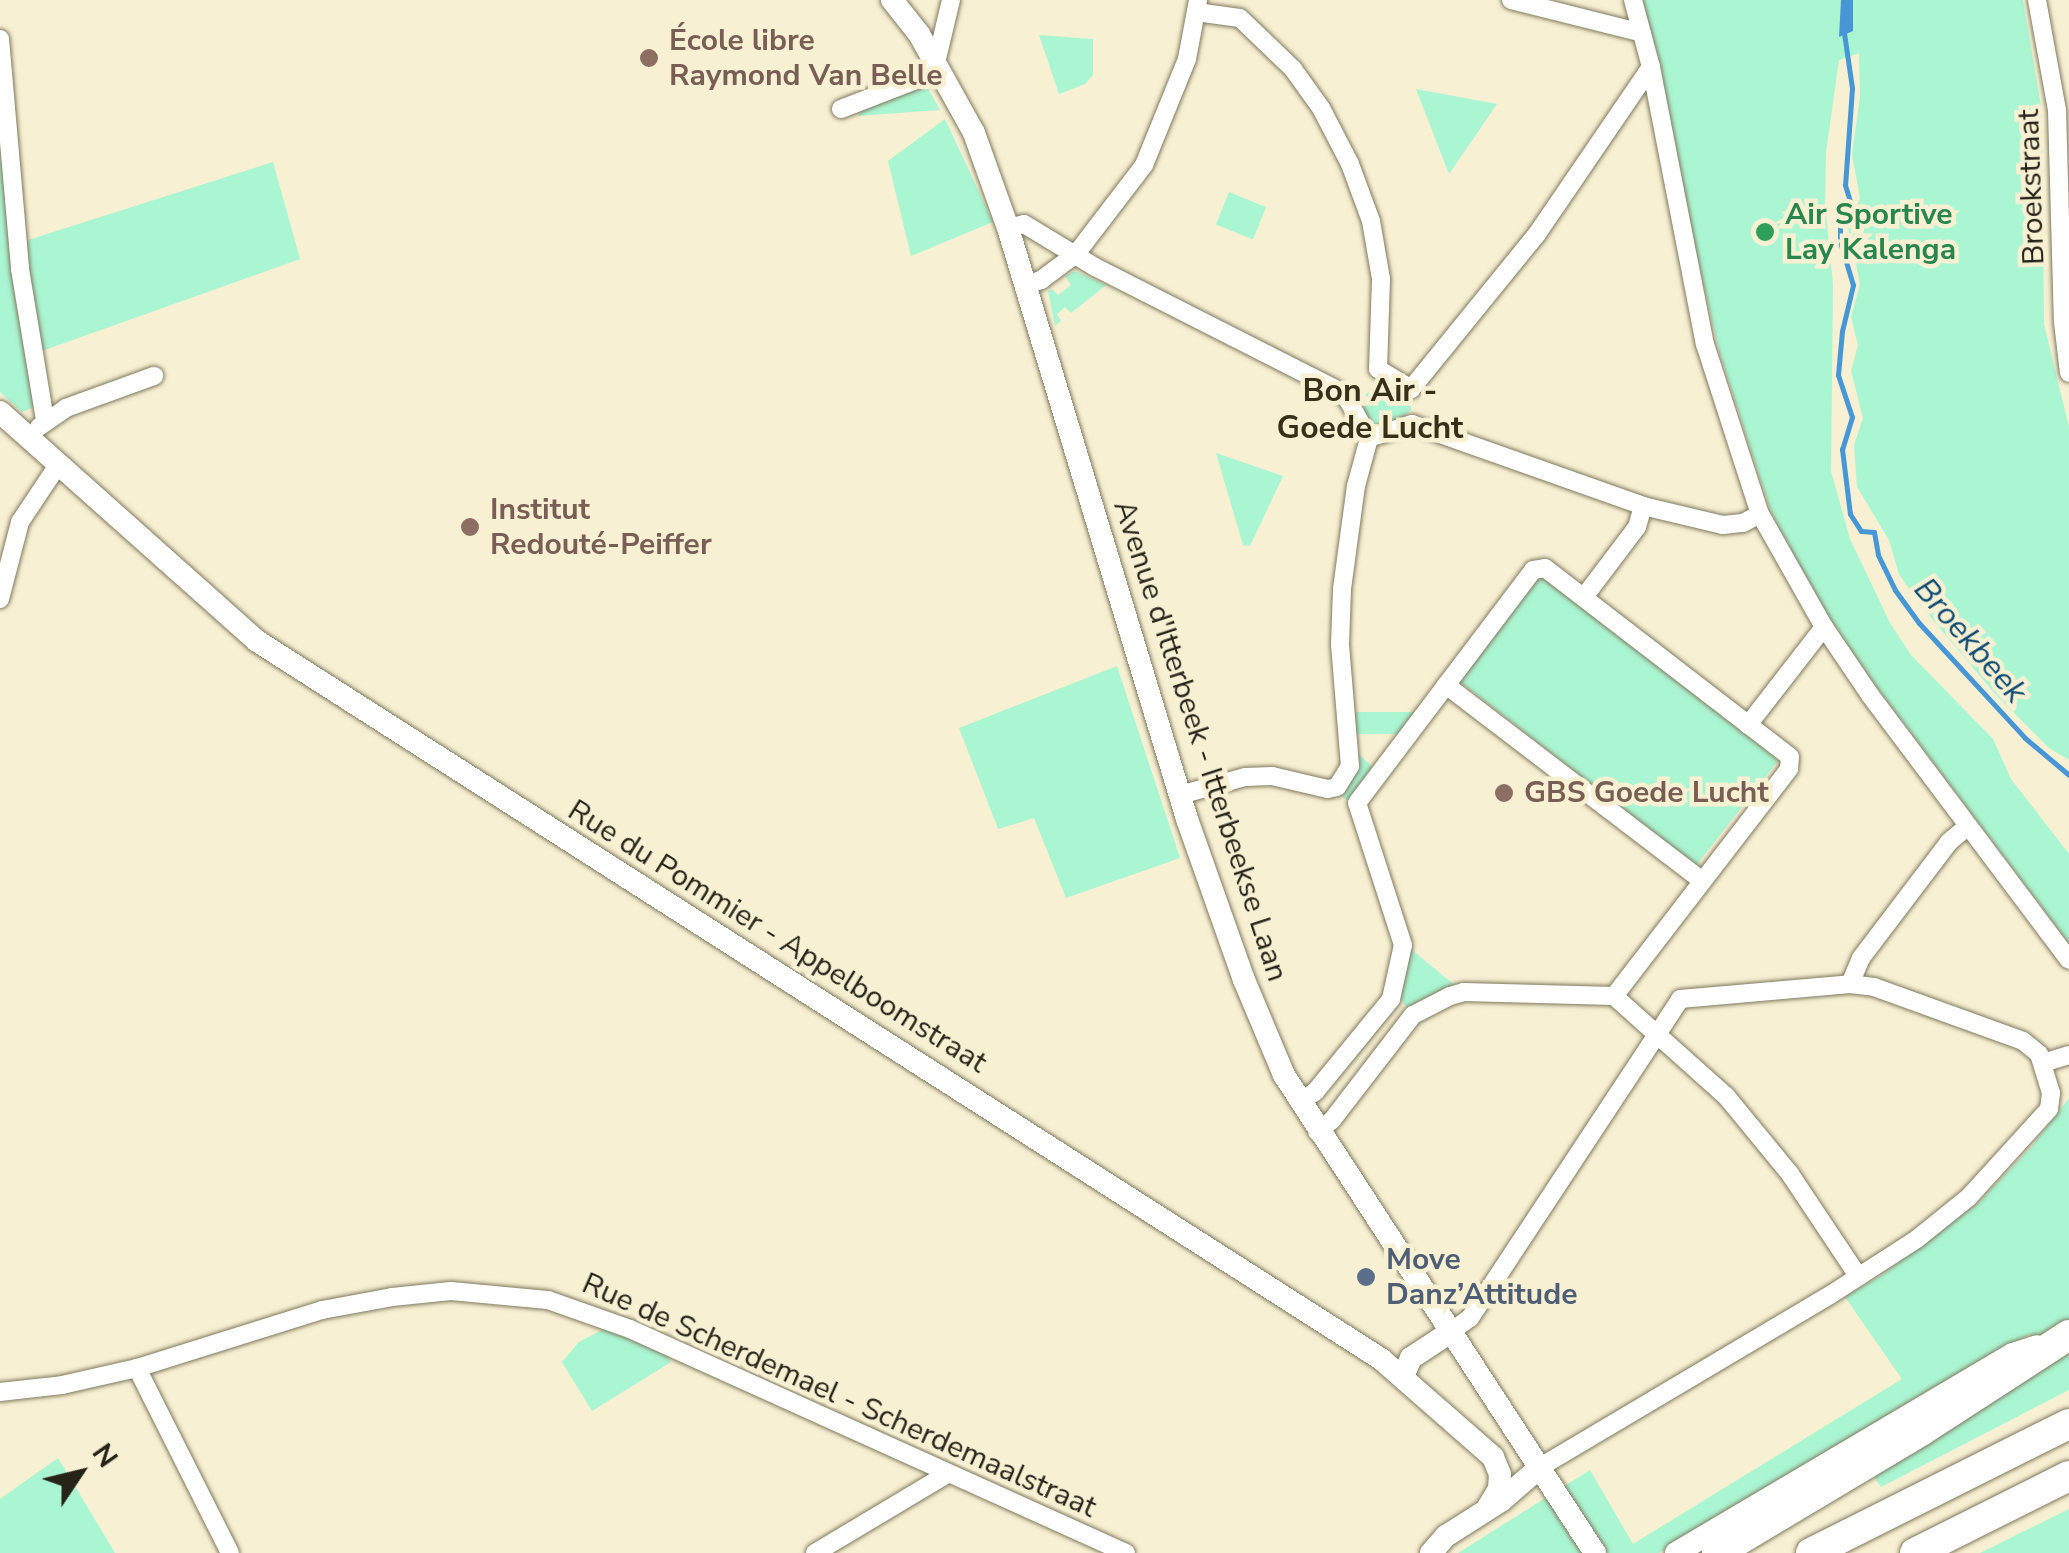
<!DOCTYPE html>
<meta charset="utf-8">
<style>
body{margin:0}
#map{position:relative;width:2069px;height:1553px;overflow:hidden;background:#f7f0d3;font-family:"Nunito Sans",sans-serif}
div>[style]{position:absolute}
.green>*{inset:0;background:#aaf5d2;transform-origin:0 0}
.water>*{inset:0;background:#4797d6}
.stream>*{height:5px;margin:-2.5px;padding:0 2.5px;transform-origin:2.5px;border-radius:2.5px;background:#4797d6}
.roads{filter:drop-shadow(0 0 2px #80795f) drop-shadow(0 0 2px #80795f)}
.street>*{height:18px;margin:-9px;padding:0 9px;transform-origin:9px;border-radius:9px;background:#fff}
.secondary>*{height:22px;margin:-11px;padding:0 11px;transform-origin:11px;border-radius:11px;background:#fff}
.highway>*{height:30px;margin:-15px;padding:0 15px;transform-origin:15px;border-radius:15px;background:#fff}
.dots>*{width:28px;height:28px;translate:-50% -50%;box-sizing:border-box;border:5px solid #f7f0d3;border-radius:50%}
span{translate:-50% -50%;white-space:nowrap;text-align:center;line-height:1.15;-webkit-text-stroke:9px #f7f0d3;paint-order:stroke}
.education-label{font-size:30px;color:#785e54;font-weight:700}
.left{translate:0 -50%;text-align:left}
.street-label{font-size:30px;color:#262319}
.leisure-label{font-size:30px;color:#27864d;font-weight:700}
.service-label{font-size:30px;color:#4e5e75;font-weight:700}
.neighbourhood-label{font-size:32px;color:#363018;font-weight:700}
.water-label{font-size:32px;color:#0d4a73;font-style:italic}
.north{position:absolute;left:30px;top:1423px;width:100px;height:100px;-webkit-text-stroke:8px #f7f0d3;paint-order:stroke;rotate:55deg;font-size:28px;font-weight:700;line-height:40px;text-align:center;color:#262319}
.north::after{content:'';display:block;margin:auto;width:35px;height:45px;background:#262319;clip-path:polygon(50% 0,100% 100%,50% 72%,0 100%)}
</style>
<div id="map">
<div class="green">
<div style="clip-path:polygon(1638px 0,2023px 0,2042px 112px,2044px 324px,2069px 427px,2069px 760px,2049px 748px,1995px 694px,1918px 602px,1899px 574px,1889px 540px,1857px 487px,1854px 445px,1863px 418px,1851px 371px,1858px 345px,1851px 317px,1860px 284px,1848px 226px,1860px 198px,1852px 154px,1860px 97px,1859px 53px,1839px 60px,1826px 152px,1825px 203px,1833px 284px,1831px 471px,1850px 539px,1890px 623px,1911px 655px,1993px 739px,2011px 779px,2069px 854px,2069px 943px,1878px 689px,1811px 590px,1770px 509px,1719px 351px)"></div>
<div style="clip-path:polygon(1039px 35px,1093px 39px,1093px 75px,1085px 84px,1059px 94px)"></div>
<div style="clip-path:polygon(925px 83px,940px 110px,858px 116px,861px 108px)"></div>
<div style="clip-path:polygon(1416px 89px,1497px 104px,1449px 174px)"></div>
<div style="clip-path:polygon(945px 119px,993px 222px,911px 256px,888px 161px)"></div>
<div style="clip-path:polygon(0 137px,34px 407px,22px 412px,0 392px)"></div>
<div style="clip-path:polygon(273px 162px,300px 259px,39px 352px,25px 241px)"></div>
<div style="left:1229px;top:192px;width:40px;height:35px;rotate:22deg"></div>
<div style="clip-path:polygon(1075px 271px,1106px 285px,1071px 313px,1065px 307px,1057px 314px,1061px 321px,1055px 326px,1048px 291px,1052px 289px,1058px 295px,1071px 285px,1065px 276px)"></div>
<div style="clip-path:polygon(1386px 383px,1410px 395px,1411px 410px,1399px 421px,1372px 425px,1364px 411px,1366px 394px)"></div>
<div style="clip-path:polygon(1216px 453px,1283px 476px,1250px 546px,1243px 545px)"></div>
<div style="left:1541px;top:575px;width:301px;height:134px;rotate:38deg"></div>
<div style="clip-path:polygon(1117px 666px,1180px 858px,1066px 898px,1034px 818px,998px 829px,959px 728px)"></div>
<div style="clip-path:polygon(1349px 712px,1420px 712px,1402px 734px,1352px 734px)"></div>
<div style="clip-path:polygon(1353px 749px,1375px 769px,1352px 804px,1335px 791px)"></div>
<div style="clip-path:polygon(1407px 946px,1456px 986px,1412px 1009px,1405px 1006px,1399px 995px)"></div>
<div style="clip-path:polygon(2069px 1098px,2069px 1390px,1881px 1487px,1874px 1477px,2048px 1365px,2030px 1334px,1659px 1553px,1458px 1553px,1590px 1470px,1633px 1544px,1902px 1379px,1845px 1297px,1882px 1275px,1977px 1204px,2032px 1146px)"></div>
<div style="clip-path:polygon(606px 1328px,665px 1354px,671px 1362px,592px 1411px,562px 1362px,579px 1342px)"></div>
<div style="clip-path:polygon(58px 1458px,115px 1553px,0 1553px,0 1499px)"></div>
<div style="clip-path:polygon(2069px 1509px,2069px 1553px,1980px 1553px)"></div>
</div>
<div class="water">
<div style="clip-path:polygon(1841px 0,1853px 0,1853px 31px,1839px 37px)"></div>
</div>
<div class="stream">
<div style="left:1844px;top:33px;width:56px;rotate:81.7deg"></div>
<div style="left:1852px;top:88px;width:97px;rotate:94.1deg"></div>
<div style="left:1845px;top:185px;width:21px;rotate:73deg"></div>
<div style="left:1851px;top:205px;width:24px;rotate:118deg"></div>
<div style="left:1840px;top:226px;width:16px;rotate:90deg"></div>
<div style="left:1840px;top:242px;width:45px;rotate:73.2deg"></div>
<div style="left:1853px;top:285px;width:47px;rotate:103.4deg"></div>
<div style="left:1842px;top:331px;width:44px;rotate:95.2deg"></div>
<div style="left:1838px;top:375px;width:44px;rotate:71.6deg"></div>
<div style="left:1852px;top:417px;width:34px;rotate:107deg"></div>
<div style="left:1842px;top:449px;width:65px;rotate:83deg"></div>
<div style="left:1850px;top:514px;width:20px;rotate:57deg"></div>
<div style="left:1861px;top:531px;width:13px;rotate:4deg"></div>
<div style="left:1874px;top:532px;width:23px;rotate:80deg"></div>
<div style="left:1878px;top:555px;width:39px;rotate:64deg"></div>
<div style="left:1895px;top:590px;width:41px;rotate:54deg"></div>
<div style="left:1919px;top:623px;width:156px;rotate:47.3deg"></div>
<div style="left:2025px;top:738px;width:57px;rotate:40.1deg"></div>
</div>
<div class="roads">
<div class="street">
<div style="left:1511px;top:0;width:135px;rotate:14.1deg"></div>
<div style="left:1633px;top:0;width:69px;rotate:75deg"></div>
<div style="left:1651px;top:67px;width:282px;rotate:79deg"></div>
<div style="left:1705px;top:344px;width:179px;rotate:72.1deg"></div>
<div style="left:1760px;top:514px;width:130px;rotate:60.5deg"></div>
<div style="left:1824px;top:627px;width:82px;rotate:55.9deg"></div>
<div style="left:1870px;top:695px;width:331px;rotate:53.1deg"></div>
<div style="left:2037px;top:0;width:112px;rotate:79.7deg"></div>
<div style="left:2057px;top:110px;width:212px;rotate:88.4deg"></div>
<div style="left:2063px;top:322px;width:51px;rotate:83.3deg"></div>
<div style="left:1196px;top:12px;width:44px;rotate:7.8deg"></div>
<div style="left:1240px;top:18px;width:74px;rotate:43.9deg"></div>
<div style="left:1293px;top:69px;width:48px;rotate:54.3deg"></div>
<div style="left:1321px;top:108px;width:63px;rotate:62.6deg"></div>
<div style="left:1350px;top:164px;width:61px;rotate:69.8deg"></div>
<div style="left:1371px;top:221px;width:59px;rotate:80.2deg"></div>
<div style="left:1381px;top:279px;width:90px;rotate:91.9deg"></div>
<div style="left:1378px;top:369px;width:39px;rotate:31deg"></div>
<div style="left:1411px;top:389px;width:200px;rotate:-50.9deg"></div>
<div style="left:1537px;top:234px;width:202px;rotate:-55.7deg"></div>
<div style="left:0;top:39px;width:231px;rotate:85deg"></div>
<div style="left:20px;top:269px;width:153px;rotate:80.6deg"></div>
<div style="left:841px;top:109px;width:94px;rotate:-21.1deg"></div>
<div style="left:929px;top:75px;width:14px;rotate:-60deg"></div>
<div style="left:936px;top:63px;width:65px;rotate:-76.6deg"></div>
<div style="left:1008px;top:228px;width:16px;rotate:-14deg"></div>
<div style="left:1024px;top:224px;width:83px;rotate:31.2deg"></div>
<div style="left:1095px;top:267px;width:269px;rotate:26.9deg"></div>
<div style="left:1335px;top:389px;width:17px;rotate:40deg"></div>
<div style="left:1348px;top:400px;width:43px;rotate:61.1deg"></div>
<div style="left:1024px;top:285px;width:18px;rotate:-16deg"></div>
<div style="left:1041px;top:280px;width:44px;rotate:-36.6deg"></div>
<div style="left:1076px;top:254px;width:112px;rotate:-52.6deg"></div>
<div style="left:1144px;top:165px;width:114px;rotate:-67.9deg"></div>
<div style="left:1187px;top:59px;width:60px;rotate:-79.4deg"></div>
<div style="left:39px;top:427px;width:33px;rotate:-35deg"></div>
<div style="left:66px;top:408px;width:94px;rotate:-20deg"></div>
<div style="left:1584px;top:597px;width:88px;rotate:-52.9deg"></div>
<div style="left:1637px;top:527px;width:22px;rotate:-74deg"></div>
<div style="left:0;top:599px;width:80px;rotate:-75.4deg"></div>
<div style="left:20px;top:522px;width:69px;rotate:-56.3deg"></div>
<div style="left:1446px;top:685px;width:321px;rotate:37.4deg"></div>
<div style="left:1748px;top:725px;width:124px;rotate:-52.2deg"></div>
<div style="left:1180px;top:795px;width:67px;rotate:-15.5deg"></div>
<div style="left:1245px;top:777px;width:27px;rotate:-2deg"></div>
<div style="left:1272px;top:776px;width:57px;rotate:13.1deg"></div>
<div style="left:1328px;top:789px;width:9px;rotate:-13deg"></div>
<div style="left:1337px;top:787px;width:25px;rotate:-58deg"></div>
<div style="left:1350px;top:766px;width:122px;rotate:-94.7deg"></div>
<div style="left:1340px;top:644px;width:55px;rotate:-87.9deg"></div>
<div style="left:1342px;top:589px;width:104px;rotate:-82.3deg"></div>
<div style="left:1356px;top:486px;width:50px;rotate:-74.8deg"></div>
<div style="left:1369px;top:438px;width:45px;rotate:-18deg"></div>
<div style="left:1412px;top:424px;width:245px;rotate:19.5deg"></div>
<div style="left:1643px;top:506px;width:82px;rotate:13.4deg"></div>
<div style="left:1723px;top:525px;width:20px;rotate:-6deg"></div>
<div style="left:1743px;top:523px;width:19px;rotate:-28deg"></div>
<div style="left:1850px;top:984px;width:28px;rotate:-67deg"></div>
<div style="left:1861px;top:958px;width:146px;rotate:-52.8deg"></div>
<div style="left:1949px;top:842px;width:25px;rotate:-40deg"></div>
<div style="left:1614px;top:996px;width:150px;rotate:41.8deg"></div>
<div style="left:1726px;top:1096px;width:101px;rotate:50.6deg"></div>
<div style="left:1790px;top:1174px;width:123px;rotate:56.3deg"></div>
<div style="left:2043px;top:1063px;width:27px;rotate:-17deg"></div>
<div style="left:1299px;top:1102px;width:19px;rotate:-32deg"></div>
<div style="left:1315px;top:1092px;width:120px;rotate:-50.7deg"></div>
<div style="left:1391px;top:999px;width:55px;rotate:-77.5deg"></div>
<div style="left:1403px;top:945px;width:149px;rotate:-107.9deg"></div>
<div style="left:1357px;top:803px;width:292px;rotate:-52.9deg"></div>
<div style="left:1533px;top:570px;width:12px;rotate:-9deg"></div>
<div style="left:1545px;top:568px;width:309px;rotate:37.6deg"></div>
<div style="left:1790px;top:757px;width:12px;rotate:95deg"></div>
<div style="left:1789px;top:769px;width:287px;rotate:127.6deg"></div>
<div style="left:1614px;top:996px;width:150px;rotate:-178.5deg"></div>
<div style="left:1464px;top:992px;width:15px;rotate:164deg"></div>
<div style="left:1450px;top:996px;width:42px;rotate:152.8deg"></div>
<div style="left:1413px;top:1015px;width:133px;rotate:127.6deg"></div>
<div style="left:1332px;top:1120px;width:19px;rotate:141deg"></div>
<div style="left:1449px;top:1333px;width:26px;rotate:-36deg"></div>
<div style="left:1470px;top:1318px;width:382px;rotate:-56.6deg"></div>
<div style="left:1680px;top:999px;width:171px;rotate:-5deg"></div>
<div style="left:1850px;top:984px;width:24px;rotate:7deg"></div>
<div style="left:1874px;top:987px;width:158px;rotate:19.9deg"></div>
<div style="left:2023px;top:1041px;width:21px;rotate:39deg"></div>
<div style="left:2039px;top:1054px;width:41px;rotate:72.9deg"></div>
<div style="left:2051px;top:1093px;width:16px;rotate:97deg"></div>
<div style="left:2049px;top:1109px;width:119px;rotate:132.3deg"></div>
<div style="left:1969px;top:1197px;width:67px;rotate:141.1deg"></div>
<div style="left:1917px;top:1239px;width:103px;rotate:147.2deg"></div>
<div style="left:1830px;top:1295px;width:339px;rotate:149.3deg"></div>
<div style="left:137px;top:1368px;width:207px;rotate:63.3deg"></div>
<div style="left:0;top:1392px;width:62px;rotate:-6.4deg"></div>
<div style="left:62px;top:1385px;width:77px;rotate:-12.8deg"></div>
<div style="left:137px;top:1368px;width:194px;rotate:-17.4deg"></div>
<div style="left:322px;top:1310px;width:71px;rotate:-10.5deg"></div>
<div style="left:392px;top:1297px;width:59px;rotate:-5.8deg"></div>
<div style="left:451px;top:1291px;width:97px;rotate:5.3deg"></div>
<div style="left:548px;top:1300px;width:87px;rotate:19.5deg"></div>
<div style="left:630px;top:1329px;width:544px;rotate:24.3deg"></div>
<div style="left:815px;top:1553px;width:154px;rotate:-30.9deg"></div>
</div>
<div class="secondary">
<div style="left:892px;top:0;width:43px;rotate:51.5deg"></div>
<div style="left:919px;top:34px;width:113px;rotate:60.9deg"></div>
<div style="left:974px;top:133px;width:101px;rotate:70.3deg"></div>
<div style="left:1008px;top:228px;width:618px;rotate:73.15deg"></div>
<div style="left:1187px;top:819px;width:171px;rotate:70.5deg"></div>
<div style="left:1244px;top:980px;width:103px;rotate:67.2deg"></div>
<div style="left:1284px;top:1075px;width:570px;rotate:56.95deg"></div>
<div style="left:0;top:412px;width:344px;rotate:41.7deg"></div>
<div style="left:257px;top:641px;width:1334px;rotate:32.57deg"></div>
<div style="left:1381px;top:1359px;width:149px;rotate:41.2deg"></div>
<div style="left:1493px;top:1457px;width:18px;rotate:68deg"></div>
<div style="left:1500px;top:1474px;width:15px;rotate:94deg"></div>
<div style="left:1499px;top:1489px;width:23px;rotate:121deg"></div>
<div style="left:1403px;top:1376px;width:20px;rotate:-66deg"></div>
<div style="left:1411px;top:1358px;width:45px;rotate:-33.3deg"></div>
<div style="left:1431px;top:1553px;width:23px;rotate:-49deg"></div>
<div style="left:1446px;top:1536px;width:65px;rotate:-32.5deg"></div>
<div style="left:1501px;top:1501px;width:50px;rotate:-41deg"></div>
<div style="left:1676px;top:1553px;width:391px;rotate:-30.6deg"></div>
<div style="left:2013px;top:1354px;width:25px;rotate:-18deg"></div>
</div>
<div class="highway">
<div style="left:1717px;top:1553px;width:238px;rotate:-30.9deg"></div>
<div style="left:1921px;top:1431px;width:176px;rotate:-33deg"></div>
<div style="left:1811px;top:1553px;width:288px;rotate:-26.6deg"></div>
<div style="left:1915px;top:1553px;width:172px;rotate:-26.6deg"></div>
</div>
</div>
<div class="dots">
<div style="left:649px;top:58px;background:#8d6e63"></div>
<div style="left:1765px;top:232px;background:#2e9e5b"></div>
<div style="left:470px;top:527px;background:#8d6e63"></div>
<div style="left:1504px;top:793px;background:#8d6e63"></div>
<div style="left:1366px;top:1277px;background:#5c6f8a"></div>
</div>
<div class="education-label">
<span class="left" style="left:669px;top:58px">École libre<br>Raymond Van Belle</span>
<span class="left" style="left:490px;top:527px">Institut<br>Redouté-Peiffer</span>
<span class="left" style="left:1524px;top:793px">GBS Goede Lucht</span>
</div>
<div class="street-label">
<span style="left:2032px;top:187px;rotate:-92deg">Broekstraat</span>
<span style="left:1200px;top:741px;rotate:72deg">Avenue d'Itterbeek - Itterbeekse Laan</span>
<span style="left:777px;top:937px;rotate:32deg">Rue du Pommier - Appelboomstraat</span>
<span style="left:839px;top:1396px;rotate:24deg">Rue de Scherdemael - Scherdemaalstraat</span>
</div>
<div class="leisure-label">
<span class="left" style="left:1785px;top:232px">Air Sportive<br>Lay Kalenga</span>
</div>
<div class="service-label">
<span class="left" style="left:1386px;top:1277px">Move<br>Danz’Attitude</span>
</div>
<div class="neighbourhood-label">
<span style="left:1370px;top:410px">Bon Air -<br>Goede Lucht</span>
</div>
<div class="water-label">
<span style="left:1970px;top:641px;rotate:49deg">Broekbeek</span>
</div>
<div class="north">N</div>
</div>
